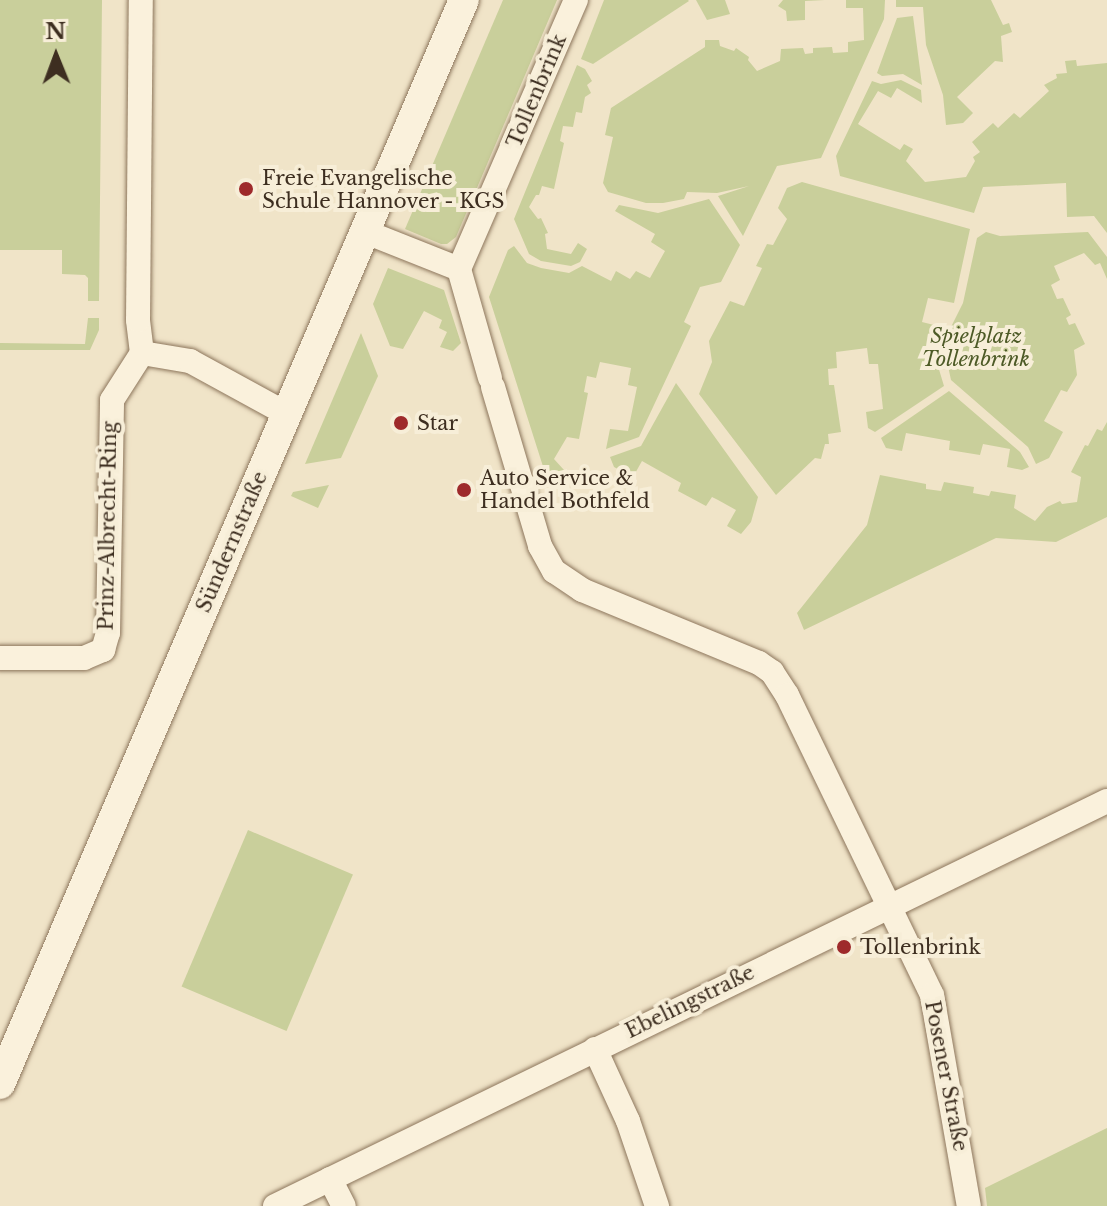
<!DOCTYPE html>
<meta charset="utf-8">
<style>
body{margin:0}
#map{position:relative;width:1107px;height:1206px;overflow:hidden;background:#f0e4c8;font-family:"Libre Baskerville",serif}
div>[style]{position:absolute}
.green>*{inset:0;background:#c9cf9b;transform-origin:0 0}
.roads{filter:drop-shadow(0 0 2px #8d765c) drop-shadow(0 0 2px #8d765c)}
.minor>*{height:24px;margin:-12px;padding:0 12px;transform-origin:12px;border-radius:12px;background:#faf1dc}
.tertiary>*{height:30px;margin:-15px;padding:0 15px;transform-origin:15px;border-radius:15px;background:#faf1dc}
.dots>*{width:22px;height:22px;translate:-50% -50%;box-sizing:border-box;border:4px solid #f7eed8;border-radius:50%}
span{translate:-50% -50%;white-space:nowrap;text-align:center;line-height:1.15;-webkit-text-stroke:8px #f7eed8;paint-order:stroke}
.street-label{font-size:20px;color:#3d2e20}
.poi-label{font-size:20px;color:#3d2e20}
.left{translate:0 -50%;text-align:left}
.park-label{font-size:20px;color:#4d5a26;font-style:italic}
.north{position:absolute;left:16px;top:16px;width:80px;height:80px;-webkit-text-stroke:6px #f7eed8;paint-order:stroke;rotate:359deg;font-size:22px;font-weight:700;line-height:32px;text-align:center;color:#3d2e20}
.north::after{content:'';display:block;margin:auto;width:28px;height:36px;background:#3d2e20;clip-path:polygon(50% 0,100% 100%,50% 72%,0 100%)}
</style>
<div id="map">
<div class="green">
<div style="clip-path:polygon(0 0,102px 0,99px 301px,88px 301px,88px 278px,85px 275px,62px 274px,62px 250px,0 250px)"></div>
<div style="clip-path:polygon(503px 0,557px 0,456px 237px,447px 244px,441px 244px,405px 229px)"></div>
<div style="clip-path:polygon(604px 0,688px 0,689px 1px,593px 64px,581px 59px)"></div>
<div style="clip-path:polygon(696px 0,725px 0,730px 14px,707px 20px)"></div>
<div style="clip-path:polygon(783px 0,825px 0,805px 1px,805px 20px,787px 21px,786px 11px,778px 6px)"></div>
<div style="clip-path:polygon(846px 0,885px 0,884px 19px,821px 158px,777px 166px,743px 236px,718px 196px,749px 186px,717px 193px,687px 192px,684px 199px,663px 203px,646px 203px,608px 192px,603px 183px,613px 137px,605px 135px,611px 108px,705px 47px,705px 40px,719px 40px,720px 46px,734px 51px,736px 48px,749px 57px,748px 60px,757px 71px,780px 61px,781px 49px,803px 48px,805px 54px,813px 53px,813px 48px,832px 47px,833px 53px,848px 52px,848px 42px,864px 40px,863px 8px,846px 8px)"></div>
<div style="clip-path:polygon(896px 0,991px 0,1003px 25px,1009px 23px,1012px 32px,1001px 36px,1003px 62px,995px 61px,957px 97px,973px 113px,963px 123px,946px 125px,943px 95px,926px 45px,923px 7px,896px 7px)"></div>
<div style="clip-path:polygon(913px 16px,922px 85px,903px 74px,882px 76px,877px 73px,897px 18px)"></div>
<div style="clip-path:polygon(1076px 60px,1077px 66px,1107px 63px,1107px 233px,1094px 216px,1067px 217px,1066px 183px,983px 187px,974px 213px,840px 176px,836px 156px,872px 81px,881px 84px,901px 80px,921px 90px,922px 103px,897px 88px,891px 98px,878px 91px,858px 124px,900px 150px,904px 144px,913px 149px,906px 161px,925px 182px,966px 177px,975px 161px,973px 157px,980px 152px,972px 142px,993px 123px,998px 128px,1014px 113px,1020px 118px,1049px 91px,1044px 85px,1057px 78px,1056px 74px,1067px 73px,1065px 61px)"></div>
<div style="clip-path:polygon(577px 65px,585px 69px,592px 81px,587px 85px,591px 93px,585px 97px,582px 113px,576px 112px,573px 127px,563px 126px,560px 141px,564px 143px,554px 189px,542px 186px,539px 195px,536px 195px,529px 207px,538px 219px,541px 218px,548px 233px,545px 234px,547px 249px,571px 254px,578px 243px,587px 249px,580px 262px,571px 266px,541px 261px,529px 254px,514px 219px)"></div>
<div style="clip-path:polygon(802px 182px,970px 229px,954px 303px,928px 298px,922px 322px,934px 325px,936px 337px,931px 343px,944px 386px,875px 432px,868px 428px,866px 412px,883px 409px,878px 364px,869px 364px,867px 348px,836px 352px,837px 368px,828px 369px,829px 385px,834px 385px,841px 432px,828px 434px,829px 444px,825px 444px,821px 459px,815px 458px,776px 495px,699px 394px,712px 362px,709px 341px,730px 301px,744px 306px,762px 268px,756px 266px,767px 244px,773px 245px,787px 219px,778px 208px,787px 188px)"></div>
<div style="clip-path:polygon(709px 199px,740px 245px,721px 282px,700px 287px,684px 322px,691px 326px,639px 437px,606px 449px,610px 429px,628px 431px,637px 387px,628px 385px,631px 368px,600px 362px,596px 378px,587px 376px,584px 392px,588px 393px,579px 439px,567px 437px,554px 459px,564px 470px,547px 479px,489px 297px,508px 250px,514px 246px,527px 263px,541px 268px,569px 273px,582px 266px,611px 281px,616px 271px,630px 279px,636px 271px,650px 278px,665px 251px,651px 242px,655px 234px,615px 211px,619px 205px,658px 213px)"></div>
<div style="clip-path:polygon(986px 232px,1000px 236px,1088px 232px,1107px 257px,1107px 279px,1100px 263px,1095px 265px,1084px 253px,1054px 266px,1060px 280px,1051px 285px,1057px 299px,1063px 298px,1071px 315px,1066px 318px,1069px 325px,1075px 323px,1085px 344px,1074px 350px,1077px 375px,1067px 392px,1061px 390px,1044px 421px,1063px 432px,1049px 458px,1036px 464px,1028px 447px,951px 380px,943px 343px,963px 303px,977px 238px)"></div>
<div style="clip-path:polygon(388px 268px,444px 290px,461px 343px,453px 351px,440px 347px,447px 332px,439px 328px,442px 320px,424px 311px,403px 349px,390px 346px,373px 304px)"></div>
<div style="clip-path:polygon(88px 318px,99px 318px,99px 330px,90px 350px,0 350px,0 343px,85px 344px)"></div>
<div style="clip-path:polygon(361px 333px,378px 376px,341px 458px,305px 464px)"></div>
<div style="clip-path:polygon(676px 383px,758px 497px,751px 522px,741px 534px,727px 526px,736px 510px,718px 500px,712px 497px,706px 506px,678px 491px,681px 483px,642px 461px,633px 477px,614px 467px,610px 457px,641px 446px)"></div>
<div style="clip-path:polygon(949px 391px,1020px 452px,1029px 467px,1022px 470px,1007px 467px,1010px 449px,983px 444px,980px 455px,949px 450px,950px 441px,906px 433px,902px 451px,886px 448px,881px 438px)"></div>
<div style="clip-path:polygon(1107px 422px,1107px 517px,1056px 542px,996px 538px,804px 630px,797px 613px,867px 525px,880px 475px,926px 484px,926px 489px,941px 491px,944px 482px,974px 487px,973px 493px,989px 496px,991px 491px,1016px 495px,1014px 508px,1035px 521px,1047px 507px,1060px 501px,1062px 504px,1077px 502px,1081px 477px,1071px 472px,1085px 445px,1088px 446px,1097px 429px,1102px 431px)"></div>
<div style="clip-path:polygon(329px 485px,318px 508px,291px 496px,293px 492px)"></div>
<div style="left:248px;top:830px;width:114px;height:170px;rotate:23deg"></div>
<div style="clip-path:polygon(1107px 1128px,1107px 1206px,987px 1206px,985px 1188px)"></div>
</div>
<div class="roads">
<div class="minor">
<div style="left:366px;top:232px;width:100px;rotate:21.7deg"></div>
<div style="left:459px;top:269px;width:293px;rotate:-66.5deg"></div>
<div style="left:459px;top:269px;width:113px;rotate:74.1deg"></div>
<div style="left:142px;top:353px;width:49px;rotate:9.5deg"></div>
<div style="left:190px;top:361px;width:111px;rotate:28.7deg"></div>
<div style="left:493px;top:387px;width:166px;rotate:73.5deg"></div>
<div style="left:540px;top:546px;width:29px;rotate:61deg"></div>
<div style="left:554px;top:571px;width:34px;rotate:34deg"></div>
<div style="left:582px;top:590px;width:191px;rotate:22.4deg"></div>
<div style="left:759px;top:663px;width:16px;rotate:35deg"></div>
<div style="left:772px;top:672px;width:27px;rotate:57deg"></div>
<div style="left:787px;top:695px;width:333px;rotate:64.2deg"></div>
<div style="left:932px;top:995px;width:214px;rotate:80.1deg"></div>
<div style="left:0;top:658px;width:84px"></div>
<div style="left:84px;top:658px;width:21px;rotate:-23deg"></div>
<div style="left:103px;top:650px;width:18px;rotate:-74deg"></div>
<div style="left:108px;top:633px;width:233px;rotate:-89deg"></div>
<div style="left:112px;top:400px;width:56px;rotate:-57.4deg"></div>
<div style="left:142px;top:353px;width:33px;rotate:-97deg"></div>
<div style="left:138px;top:320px;width:320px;rotate:-89.5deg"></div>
<div style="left:595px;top:1049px;width:79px;rotate:65.4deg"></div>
<div style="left:628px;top:1121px;width:90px;rotate:71.2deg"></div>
<div style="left:330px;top:1179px;width:30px;rotate:63deg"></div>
<div style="left:275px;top:1206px;width:925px;rotate:-25.96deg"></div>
</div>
<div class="tertiary">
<div style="left:0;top:1084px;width:1179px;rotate:-66.83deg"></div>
</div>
</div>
<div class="dots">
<div style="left:246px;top:189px;background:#9e2a2b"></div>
<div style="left:401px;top:423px;background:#9e2a2b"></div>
<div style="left:464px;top:490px;background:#9e2a2b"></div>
<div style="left:844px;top:947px;background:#9e2a2b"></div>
</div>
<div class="street-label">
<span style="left:537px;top:91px;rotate:-67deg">Tollenbrink</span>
<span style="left:108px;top:526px;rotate:-89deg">Prinz-Albrecht-Ring</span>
<span style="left:232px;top:542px;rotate:-67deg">Sündernstraße</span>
<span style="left:690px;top:1002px;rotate:-26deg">Ebelingstraße</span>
<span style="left:946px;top:1076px;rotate:79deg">Posener Straße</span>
</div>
<div class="poi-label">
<span class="left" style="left:262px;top:190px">Freie Evangelische<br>Schule Hannover - KGS</span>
<span class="left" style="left:417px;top:423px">Star</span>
<span class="left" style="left:480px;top:490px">Auto Service &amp;<br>Handel Bothfeld</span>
<span class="left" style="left:860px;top:947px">Tollenbrink</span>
</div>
<div class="park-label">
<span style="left:976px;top:348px">Spielplatz<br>Tollenbrink</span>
</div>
<div class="north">N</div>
</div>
